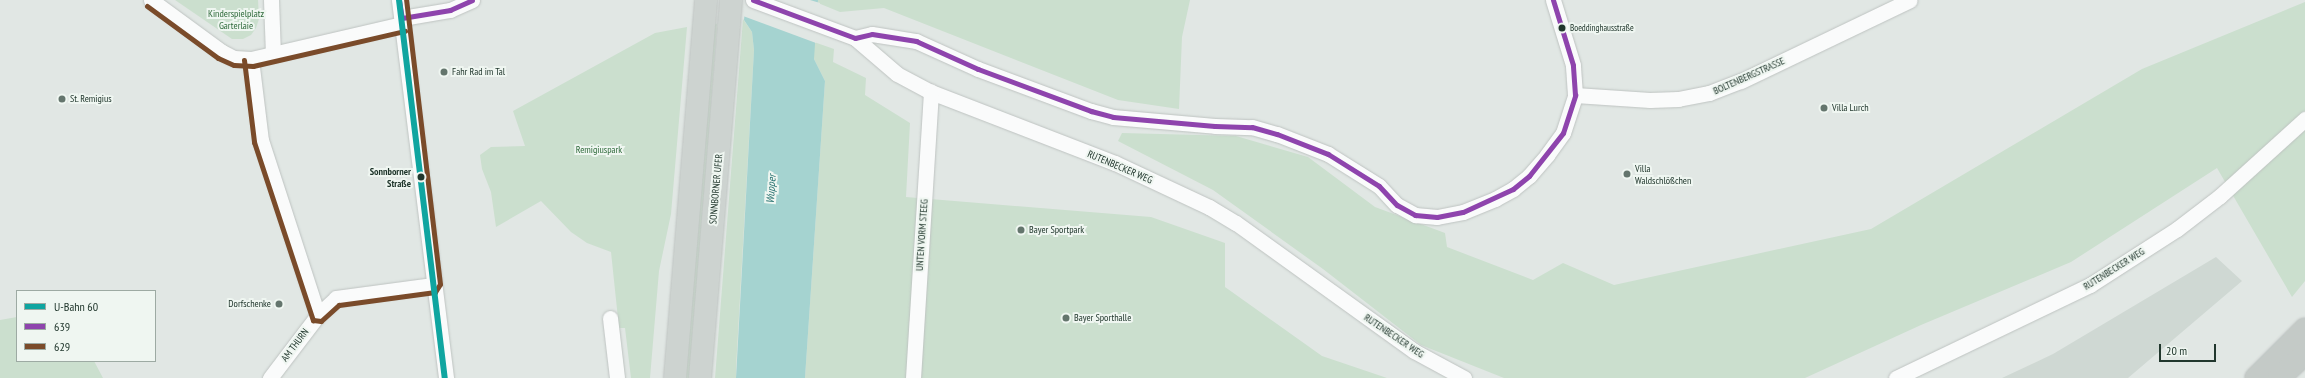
<!DOCTYPE html>
<meta charset="utf-8">
<style>
body{margin:0}
#map{position:relative;width:2305px;height:378px;overflow:hidden;background:#e1e7e4;font-family:"PT Sans Narrow",sans-serif}
div>[style]{position:absolute}
.built>*{inset:0;background:#cfd8d3}
.green>*{inset:0;background:#cbdfce}
.water>*{inset:0;background:#a5d3d0}
.pier>*{inset:0;background:#e1e7e4}
.roads{filter:drop-shadow(0 0 1px #bec3c1) drop-shadow(0 0 1px #bec3c1)}
.minor>*{height:15px;margin:-7.5px;padding:0 7.5px;transform-origin:7.5px;border-radius:7.5px;background:#fafbfb}
.primary>*{height:22px;margin:-11px;padding:0 11px;transform-origin:11px;border-radius:11px;background:#cdd3d0}
.trunk>*{height:22px;margin:-11px;padding:0 11px;transform-origin:11px;border-radius:11px;background:#c4cac7}
.bus-1>*{height:5px;margin:-2.5px;padding:0 2.5px;transform-origin:2.5px;border-radius:2.5px;background:#8e44ad}
.bus-2>*{height:5px;margin:-2.5px;padding:0 2.5px;transform-origin:2.5px;border-radius:2.5px;background:#7a4b2a}
.metro-1>*{height:6px;margin:-3px;padding:0 3px;transform-origin:3px;border-radius:3px;background:#0fa5a0}
.dots>*{width:11px;height:11px;translate:-50% -50%;box-sizing:border-box;border:2px solid #eff6f1;border-radius:50%}
span{translate:-50% -50%;white-space:nowrap;text-align:center;line-height:1.15;-webkit-text-stroke:4px #eff6f1;paint-order:stroke}
.bus-label{font-size:9px;color:#21372d}
.left{translate:0 -50%;text-align:left}
.park-label{font-size:10px;color:#2f6a3b}
.poi-label{font-size:10px;color:#21372d}
.right{translate:-100% -50%;text-align:right}
.street-label{font-size:10px;color:#21372d}
.stop-label{font-size:10px;color:#21372d;font-weight:700}
.water-label{font-size:11px;color:#216e6c;font-style:italic}
.legend{position:absolute;left:16px;top:290px;width:140px;height:72px;box-sizing:border-box;background:#eff6f1;border:1px solid #9daaa3;margin:0;padding:5px 7px;list-style:none;font-size:12px;color:#21372d}
.legend li{display:flex;align-items:center;gap:8px;height:20px}
.legend b{width:20px;border:1px solid #9daaa3}
.scale{position:absolute;left:2159px;top:344px;width:57px;height:18px;box-sizing:border-box;border:2px solid #21372d;border-top:0;padding-left:5px;font-size:12px;line-height:14px;white-space:nowrap;color:#21372d;-webkit-text-stroke:3px #eff6f1;paint-order:stroke}
</style>
<div id="map">
<div class="built">
<div style="clip-path:polygon(2216px 257px,2242px 281px,2128px 378px,2002px 378px,2053px 354px)"></div>
</div>
<div class="green">
<div style="clip-path:polygon(175px 0,258px 0,259px 19px,256px 28px,251px 35px,243px 39px,232px 39px)"></div>
<div style="clip-path:polygon(818px 0,1190px 0,1182px 37px,1179px 109px,1118px 100px,884px 8px,840px 12px,818px 3px)"></div>
<div style="clip-path:polygon(2305px 2px,2305px 281px,2292px 297px,2217px 168px,2071px 262px,1921px 325px,1805px 378px,1504px 378px,1421px 345px,1323px 269px,1213px 190px,1118px 141px,1122px 133px,1236px 136px,1308px 157px,1375px 207px,1445px 233px,1447px 247px,1533px 280px,1563px 263px,1614px 285px,1871px 229px,2142px 69px)"></div>
<div style="clip-path:polygon(743px 19px,752px 32px,754px 50px,736px 368px,736px 378px,715px 378px)"></div>
<div style="clip-path:polygon(712px 23px,717px 24px,710px 120px,689px 378px,684px 378px)"></div>
<div style="clip-path:polygon(687px 27px,671px 214px,659px 271px,650px 378px,631px 378px,625px 328px,619px 328px,611px 252px,587px 243px,571px 232px,541px 201px,496px 227px,491px 192px,482px 169px,480px 155px,491px 147px,525px 146px,513px 111px,655px 33px)"></div>
<div style="clip-path:polygon(814px 42px,834px 49px,833px 62px,866px 78px,865px 95px,910px 123px,906px 197px,1151px 217px,1225px 243px,1225px 287px,1322px 356px,1387px 378px,805px 378px,825px 81px,814px 59px)"></div>
<div style="clip-path:polygon(17px 317px,17px 361px,94px 361px,103px 378px,0 378px,0 320px)"></div>
</div>
<div class="water">
<div style="clip-path:polygon(746px 0,818px 0,814px 59px,825px 81px,805px 378px,736px 378px,754px 50px,752px 32px,744px 20px)"></div>
</div>
<div class="pier">
<div style="clip-path:polygon(744px 0,810px 0,820px 3px,816px 43px,743px 16px)"></div>
</div>
<div class="roads">
<div class="minor">
<div style="left:151px;top:0;width:88px;rotate:36.2deg"></div>
<div style="left:222px;top:52px;width:13px;rotate:27deg"></div>
<div style="left:234px;top:58px;width:17px;rotate:3deg"></div>
<div style="left:251px;top:59px;width:156px;rotate:-13deg"></div>
<div style="left:271px;top:0;width:54px;rotate:87.9deg"></div>
<div style="left:399px;top:0;width:381px;rotate:82.9deg"></div>
<div style="left:753px;top:0;width:109px;rotate:20.4deg"></div>
<div style="left:855px;top:38px;width:55px;rotate:40.6deg"></div>
<div style="left:897px;top:74px;width:38px;rotate:28deg"></div>
<div style="left:931px;top:92px;width:197px;rotate:21.1deg"></div>
<div style="left:1115px;top:163px;width:104px;rotate:25.1deg"></div>
<div style="left:1209px;top:207px;width:31px;rotate:31deg"></div>
<div style="left:1236px;top:223px;width:219px;rotate:35.7deg"></div>
<div style="left:1414px;top:351px;width:57px;rotate:28.4deg"></div>
<div style="left:402px;top:18px;width:49px;rotate:-9.5deg"></div>
<div style="left:450px;top:10px;width:24px;rotate:-24deg"></div>
<div style="left:855px;top:38px;width:17px;rotate:-13deg"></div>
<div style="left:872px;top:34px;width:45px;rotate:9deg"></div>
<div style="left:916px;top:41px;width:68px;rotate:24.3deg"></div>
<div style="left:978px;top:69px;width:121px;rotate:20.4deg"></div>
<div style="left:1091px;top:111px;width:23px;rotate:15deg"></div>
<div style="left:1113px;top:117px;width:102px;rotate:5deg"></div>
<div style="left:1215px;top:126px;width:37px;rotate:2deg"></div>
<div style="left:1252px;top:127px;width:26px;rotate:16deg"></div>
<div style="left:1277px;top:134px;width:55px;rotate:21.4deg"></div>
<div style="left:1328px;top:154px;width:60px;rotate:32.1deg"></div>
<div style="left:1379px;top:186px;width:26px;rotate:47deg"></div>
<div style="left:1397px;top:205px;width:21px;rotate:29deg"></div>
<div style="left:1415px;top:215px;width:22px;rotate:5deg"></div>
<div style="left:1437px;top:217px;width:26px;rotate:-11deg"></div>
<div style="left:1463px;top:212px;width:35px;rotate:-22deg"></div>
<div style="left:1495px;top:199px;width:21px;rotate:-29deg"></div>
<div style="left:1513px;top:189px;width:21px;rotate:-39deg"></div>
<div style="left:1529px;top:176px;width:28px;rotate:-49deg"></div>
<div style="left:1547px;top:155px;width:27px;rotate:-54deg"></div>
<div style="left:1563px;top:133px;width:40px;rotate:-72deg"></div>
<div style="left:1575px;top:95px;width:30px;rotate:-94deg"></div>
<div style="left:1573px;top:65px;width:68px;rotate:-107.1deg"></div>
<div style="left:251px;top:59px;width:82px;rotate:83deg"></div>
<div style="left:261px;top:140px;width:184px;rotate:72deg"></div>
<div style="left:1575px;top:95px;width:75px;rotate:3.8deg"></div>
<div style="left:1650px;top:100px;width:28px;rotate:-2deg"></div>
<div style="left:1678px;top:99px;width:32px;rotate:-11deg"></div>
<div style="left:1709px;top:93px;width:34px;rotate:-21deg"></div>
<div style="left:1741px;top:81px;width:187px;rotate:-25.6deg"></div>
<div style="left:610px;top:318px;width:60px;rotate:83.3deg"></div>
<div style="left:270px;top:378px;width:79px;rotate:-52.7deg"></div>
<div style="left:318px;top:315px;width:25px;rotate:-43deg"></div>
<div style="left:336px;top:298px;width:98px;rotate:-7.6deg"></div>
<div style="left:913px;top:378px;width:287px;rotate:-86.4deg"></div>
<div style="left:1896px;top:378px;width:215px;rotate:-25.6deg"></div>
<div style="left:2090px;top:285px;width:103px;rotate:-32.8deg"></div>
<div style="left:2177px;top:229px;width:54px;rotate:-37.5deg"></div>
<div style="left:2220px;top:196px;width:115px;rotate:-42.2deg"></div>
</div>
<div class="primary">
<div style="left:675px;top:378px;width:379px;rotate:-85.3deg"></div>
<div style="left:700px;top:378px;width:379px;rotate:-85.3deg"></div>
</div>
<div class="trunk">
<div style="left:2256px;top:378px;width:69px;rotate:-45deg"></div>
<div style="left:2279px;top:378px;width:35px;rotate:-43deg"></div>
</div>
</div>
<div class="bus-1">
<div style="left:399px;top:0;width:18px;rotate:81deg"></div>
<div style="left:402px;top:18px;width:49px;rotate:-9.5deg"></div>
<div style="left:450px;top:10px;width:24px;rotate:-24deg"></div>
<div style="left:753px;top:0;width:109px;rotate:20.4deg"></div>
<div style="left:855px;top:38px;width:17px;rotate:-13deg"></div>
<div style="left:872px;top:34px;width:45px;rotate:9deg"></div>
<div style="left:916px;top:41px;width:68px;rotate:24.3deg"></div>
<div style="left:978px;top:69px;width:121px;rotate:20.4deg"></div>
<div style="left:1091px;top:111px;width:23px;rotate:15deg"></div>
<div style="left:1113px;top:117px;width:102px;rotate:5deg"></div>
<div style="left:1215px;top:126px;width:37px;rotate:2deg"></div>
<div style="left:1252px;top:127px;width:26px;rotate:16deg"></div>
<div style="left:1277px;top:134px;width:55px;rotate:21.4deg"></div>
<div style="left:1328px;top:154px;width:60px;rotate:32.1deg"></div>
<div style="left:1379px;top:186px;width:26px;rotate:47deg"></div>
<div style="left:1397px;top:205px;width:21px;rotate:29deg"></div>
<div style="left:1415px;top:215px;width:22px;rotate:5deg"></div>
<div style="left:1437px;top:217px;width:26px;rotate:-11deg"></div>
<div style="left:1463px;top:212px;width:55px;rotate:-24.7deg"></div>
<div style="left:1513px;top:189px;width:21px;rotate:-39deg"></div>
<div style="left:1529px;top:176px;width:55px;rotate:-51.7deg"></div>
<div style="left:1563px;top:133px;width:40px;rotate:-72deg"></div>
<div style="left:1575px;top:95px;width:30px;rotate:-94deg"></div>
<div style="left:1573px;top:65px;width:68px;rotate:-107.1deg"></div>
</div>
<div class="bus-2">
<div style="left:147px;top:6px;width:88px;rotate:36.2deg"></div>
<div style="left:218px;top:58px;width:17px;rotate:24deg"></div>
<div style="left:234px;top:65px;width:19px;rotate:3deg"></div>
<div style="left:253px;top:66px;width:156px;rotate:-13deg"></div>
<div style="left:244px;top:60px;width:83px;rotate:83deg"></div>
<div style="left:254px;top:142px;width:188px;rotate:71.7deg"></div>
<div style="left:313px;top:320px;width:8px;rotate:7deg"></div>
<div style="left:321px;top:321px;width:24px;rotate:-42deg"></div>
<div style="left:339px;top:305px;width:97px;rotate:-7.7deg"></div>
<div style="left:435px;top:292px;width:9px;rotate:-58deg"></div>
<div style="left:440px;top:284px;width:286px;rotate:-96.8deg"></div>
</div>
<div class="metro-1">
<div style="left:399px;top:0;width:381px;rotate:83.1deg"></div>
</div>
<div class="dots">
<div style="left:1562px;top:28px;background:#21372d"></div>
<div style="left:444px;top:72px;background:#64756d"></div>
<div style="left:62px;top:99px;background:#64756d"></div>
<div style="left:1824px;top:108px;background:#64756d"></div>
<div style="left:1627px;top:174px;background:#64756d"></div>
<div style="left:421px;top:177px;background:#21372d"></div>
<div style="left:1021px;top:230px;background:#64756d"></div>
<div style="left:279px;top:304px;background:#64756d"></div>
<div style="left:1066px;top:318px;background:#64756d"></div>
</div>
<div class="bus-label">
<span class="left" style="left:1570px;top:28px">Boeddinghausstraße</span>
</div>
<div class="park-label">
<span style="left:236px;top:19px">Kinderspielplatz<br>Garterlaie</span>
<span style="left:599px;top:150px">Remigiuspark</span>
</div>
<div class="poi-label">
<span class="left" style="left:452px;top:72px">Fahr Rad im Tal</span>
<span class="left" style="left:70px;top:99px">St. Remigius</span>
<span class="left" style="left:1832px;top:108px">Villa Lurch</span>
<span class="left" style="left:1635px;top:174px">Villa<br>Waldschlößchen</span>
<span class="left" style="left:1029px;top:230px">Bayer Sportpark</span>
<span class="right" style="left:271px;top:304px">Dorfschenke</span>
<span class="left" style="left:1074px;top:318px">Bayer Sporthalle</span>
</div>
<div class="street-label">
<span style="left:1749px;top:76px;rotate:-24deg">BOLTENBERGSTRASSE</span>
<span style="left:1120px;top:167px;rotate:23deg">RUTENBECKER WEG</span>
<span style="left:716px;top:189px;rotate:-85deg">SONNBORNER UFER</span>
<span style="left:922px;top:235px;rotate:-86deg">UNTEN VORM STEEG</span>
<span style="left:2114px;top:269px;rotate:-32deg">RUTENBECKER WEG</span>
<span style="left:1394px;top:336px;rotate:34deg">RUTENBECKER WEG</span>
<span style="left:295px;top:345px;rotate:-53deg">AM THURN</span>
</div>
<div class="stop-label">
<span class="right" style="left:411px;top:177px">Sonnborner<br>Straße</span>
</div>
<div class="water-label">
<span style="left:771px;top:189px;rotate:-86deg">Wupper</span>
</div>
<ul class="legend">
<li><b style="height:5px;background:#0fa5a0"></b>U-Bahn 60</li>
<li><b style="height:5px;background:#8e44ad"></b>639</li>
<li><b style="height:5px;background:#7a4b2a"></b>629</li>
</ul>
<div class="scale">20 m</div>
</div>
